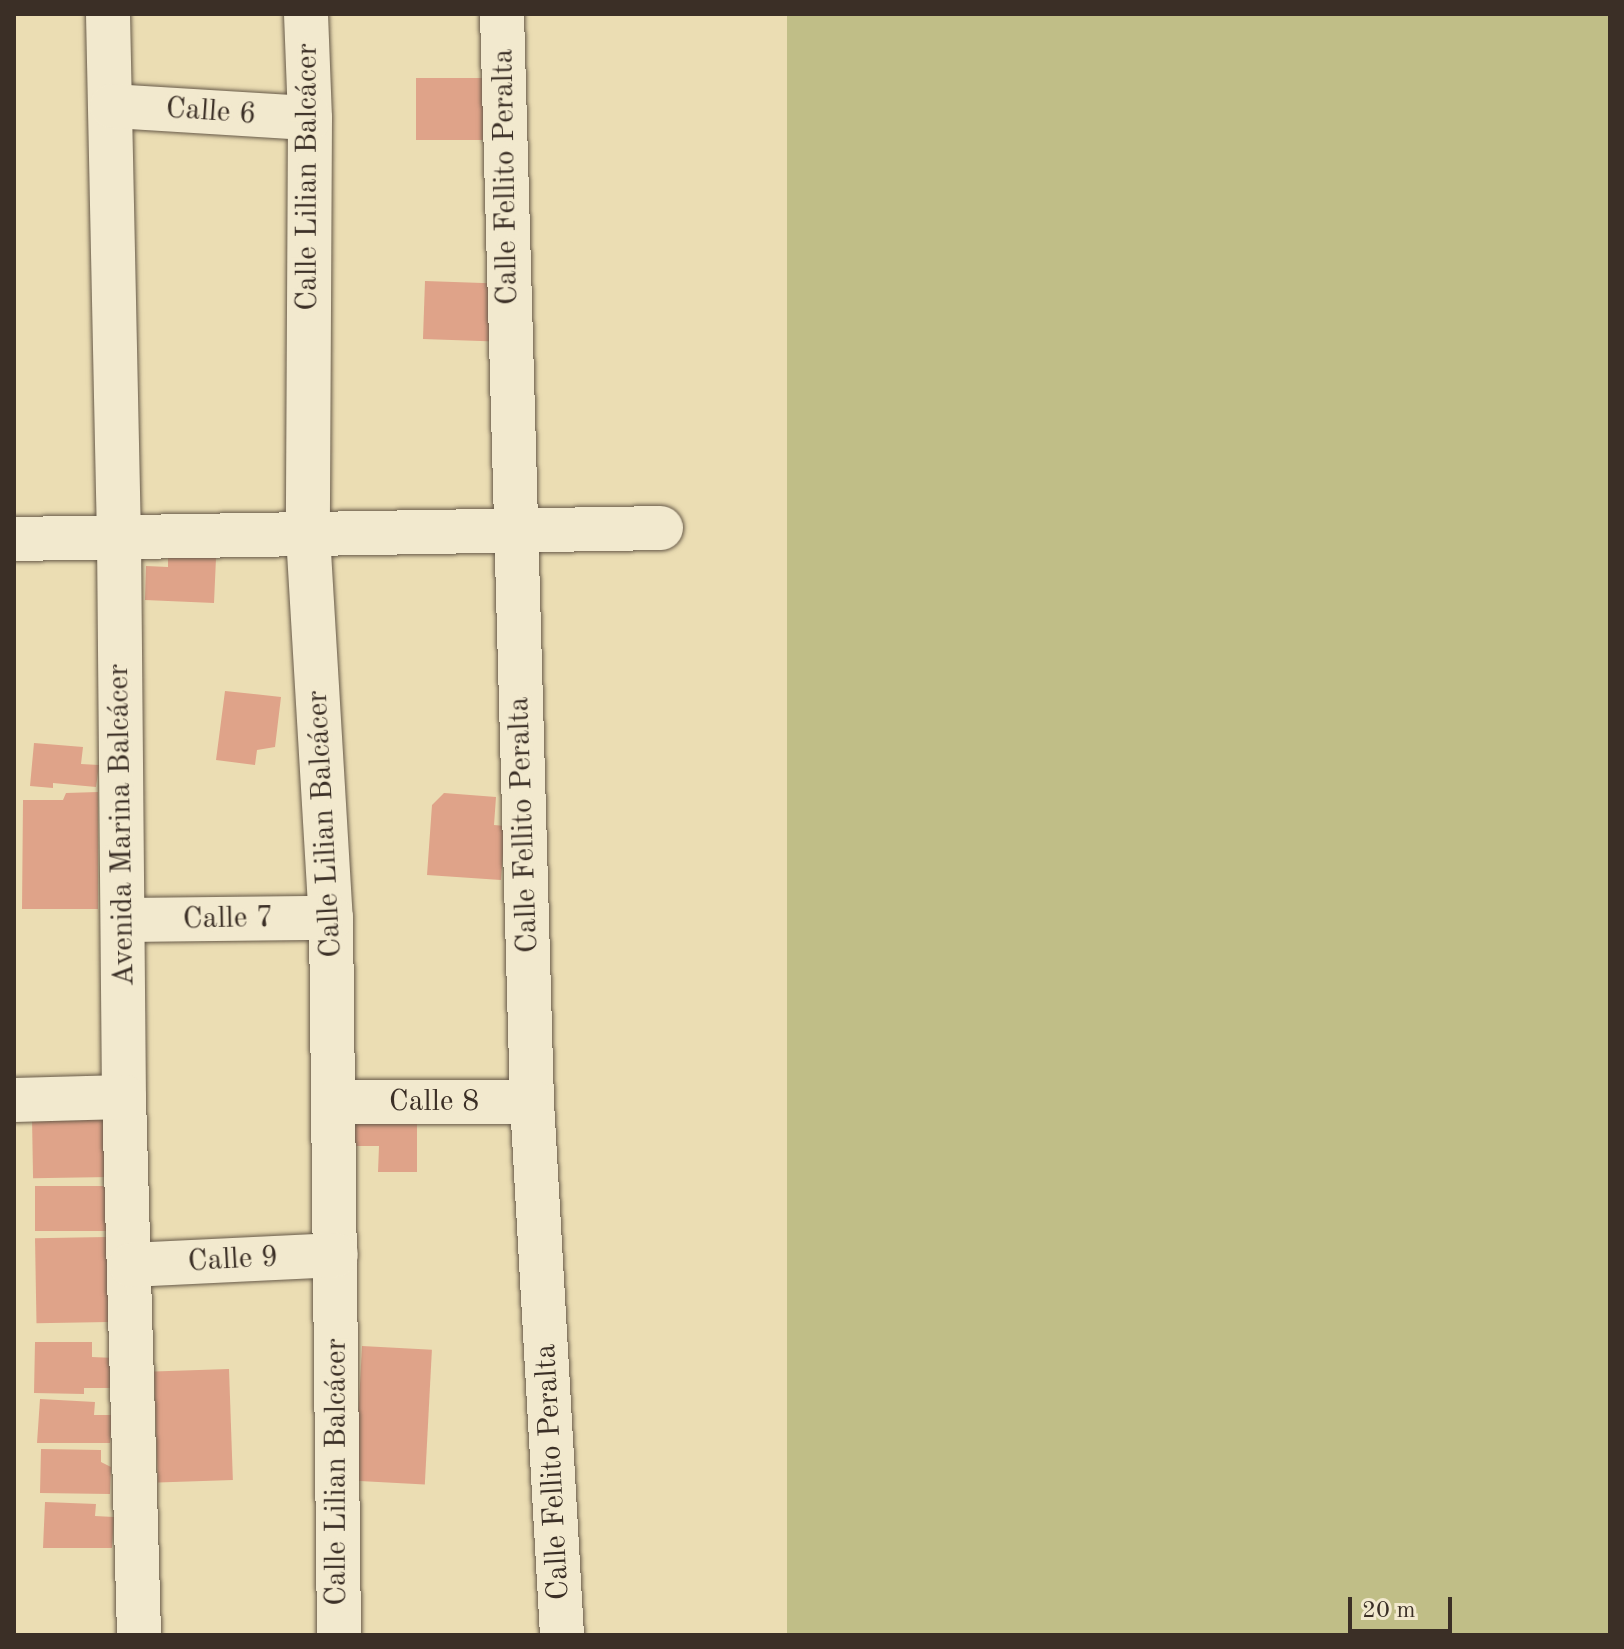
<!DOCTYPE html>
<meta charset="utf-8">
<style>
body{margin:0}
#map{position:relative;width:1624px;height:1649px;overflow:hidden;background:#ebddb3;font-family:"Old Standard TT",serif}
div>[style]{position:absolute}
.green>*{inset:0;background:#c0be87;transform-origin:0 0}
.building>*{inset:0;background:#dfa389;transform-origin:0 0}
.roads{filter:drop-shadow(0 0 2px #675a49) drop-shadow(0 0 2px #675a49)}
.minor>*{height:44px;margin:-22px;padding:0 22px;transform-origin:22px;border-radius:22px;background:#f2e9ce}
span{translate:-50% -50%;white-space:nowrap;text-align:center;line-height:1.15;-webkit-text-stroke:8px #f2e9ce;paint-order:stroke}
.street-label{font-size:30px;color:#3b2f26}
.frame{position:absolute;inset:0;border:16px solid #3b2f26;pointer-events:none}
.scale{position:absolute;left:1348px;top:1597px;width:104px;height:36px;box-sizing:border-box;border:4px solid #3b2f26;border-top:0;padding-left:10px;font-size:24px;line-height:28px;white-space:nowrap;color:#3b2f26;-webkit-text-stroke:6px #f2e9ce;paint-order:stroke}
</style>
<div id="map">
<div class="green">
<div style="left:787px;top:14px;width:823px;height:1621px"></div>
</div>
<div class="building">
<div style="left:416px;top:78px;width:83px;height:62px"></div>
<div style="left:425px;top:281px;width:72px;height:58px;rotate:2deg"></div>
<div style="clip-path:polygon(168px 546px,216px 558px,214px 603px,145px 600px,146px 566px,168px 567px)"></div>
<div style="clip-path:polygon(225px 691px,281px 697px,275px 747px,257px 750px,255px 765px,216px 760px)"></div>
<div style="clip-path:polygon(34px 743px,83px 747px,81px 764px,99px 765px,96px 787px,53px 783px,53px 788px,30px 786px)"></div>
<div style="clip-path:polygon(98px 792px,98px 909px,22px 909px,23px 800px,63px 800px,66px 793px)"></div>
<div style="clip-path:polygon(444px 793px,496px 797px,494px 825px,505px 826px,501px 880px,427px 875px,432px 805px)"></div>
<div style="clip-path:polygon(417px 1110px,417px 1172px,378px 1172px,379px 1146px,355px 1146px,354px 1111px)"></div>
<div style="left:109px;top:1117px;width:60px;height:77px;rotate:89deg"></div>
<div style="left:35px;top:1186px;width:75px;height:45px"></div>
<div style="left:107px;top:1237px;width:85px;height:72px;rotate:89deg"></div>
<div style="clip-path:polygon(35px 1342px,92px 1342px,92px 1357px,115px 1358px,114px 1388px,84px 1388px,84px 1394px,34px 1393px)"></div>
<div style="left:362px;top:1346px;width:70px;height:135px;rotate:3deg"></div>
<div style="left:229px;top:1369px;width:111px;height:75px;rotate:88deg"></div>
<div style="clip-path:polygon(40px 1399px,95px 1402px,94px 1415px,112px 1415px,110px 1443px,37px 1443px)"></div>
<div style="clip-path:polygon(41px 1449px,101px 1450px,101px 1462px,111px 1467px,110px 1494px,40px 1493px)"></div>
<div style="clip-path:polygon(45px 1502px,96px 1504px,95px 1516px,114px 1517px,112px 1548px,43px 1548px)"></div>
</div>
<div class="roads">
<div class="minor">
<div style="left:108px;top:14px;width:524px;rotate:88.8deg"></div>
<div style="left:119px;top:538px;width:559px;rotate:89.49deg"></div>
<div style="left:124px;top:1097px;width:538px;rotate:88.4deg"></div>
<div style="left:306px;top:14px;width:104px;rotate:87.8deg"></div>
<div style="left:310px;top:118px;width:417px;rotate:90.3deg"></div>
<div style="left:308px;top:535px;width:384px;rotate:86.6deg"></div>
<div style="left:331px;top:918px;width:717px;rotate:89.36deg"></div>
<div style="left:502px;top:14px;width:1088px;rotate:88.42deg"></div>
<div style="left:532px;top:1102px;width:534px;rotate:86.78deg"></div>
<div style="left:112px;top:106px;width:198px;rotate:3.5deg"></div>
<div style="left:14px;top:539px;width:647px;rotate:-0.97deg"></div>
<div style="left:124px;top:920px;width:207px;rotate:-0.6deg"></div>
<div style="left:14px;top:1100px;width:110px;rotate:-1.6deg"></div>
<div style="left:336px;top:1102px;width:196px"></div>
<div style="left:131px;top:1265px;width:205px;rotate:-2.8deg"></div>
</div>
</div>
<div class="street-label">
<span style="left:211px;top:112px;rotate:4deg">Calle 6</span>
<span style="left:308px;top:177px;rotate:-90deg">Calle Lilian Balcácer</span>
<span style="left:506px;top:177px;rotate:-91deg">Calle Fellito Peralta</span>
<span style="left:325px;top:824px;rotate:-93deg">Calle Lilian Balcácer</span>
<span style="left:122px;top:825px;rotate:-91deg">Avenida Marina Balcácer</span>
<span style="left:524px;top:825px;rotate:-92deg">Calle Fellito Peralta</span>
<span style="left:228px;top:919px;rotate:-1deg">Calle 7</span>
<span style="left:434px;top:1102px">Calle 8</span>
<span style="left:233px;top:1260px;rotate:-3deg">Calle 9</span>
<span style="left:337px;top:1472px;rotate:-90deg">Calle Lilian Balcácer</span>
<span style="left:553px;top:1472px;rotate:-93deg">Calle Fellito Peralta</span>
</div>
<div class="frame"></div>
<div class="scale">20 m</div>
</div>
